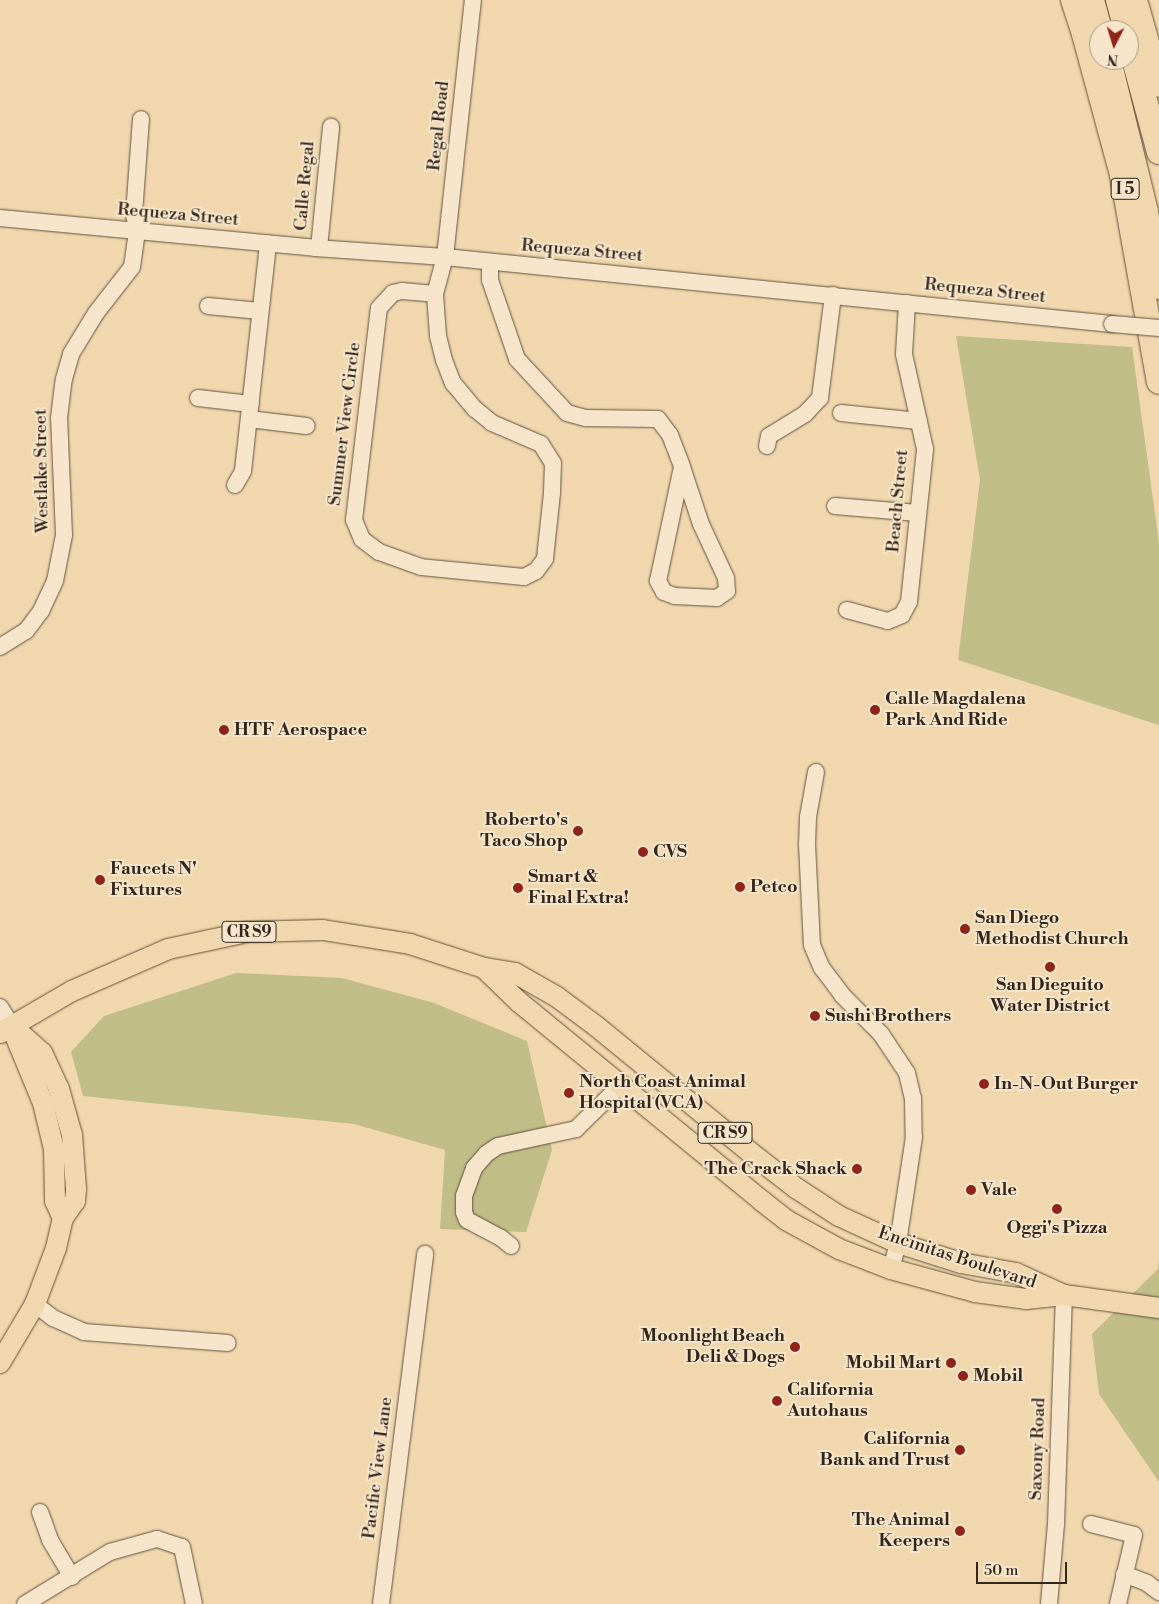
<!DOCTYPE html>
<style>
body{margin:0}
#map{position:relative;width:1159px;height:1604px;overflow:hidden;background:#f1d7ad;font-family:"Libre Bodoni",serif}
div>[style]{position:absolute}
.green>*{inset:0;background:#c0bd86}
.roads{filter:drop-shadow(0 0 1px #625240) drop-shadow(0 0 1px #625240)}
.minor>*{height:16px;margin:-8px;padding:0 8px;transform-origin:8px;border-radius:8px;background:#f6e5ca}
.major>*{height:20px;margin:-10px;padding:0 10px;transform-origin:10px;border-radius:10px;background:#f1d7ad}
.highway>*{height:24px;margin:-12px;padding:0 12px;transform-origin:12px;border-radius:12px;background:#f1d7ad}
.bridges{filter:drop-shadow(0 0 1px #625240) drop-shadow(0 0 1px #625240)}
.minor-bridge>*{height:16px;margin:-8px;padding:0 8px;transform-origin:8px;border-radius:8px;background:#f6e5ca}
.dots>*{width:14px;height:14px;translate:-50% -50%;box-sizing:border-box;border:2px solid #f6e5ca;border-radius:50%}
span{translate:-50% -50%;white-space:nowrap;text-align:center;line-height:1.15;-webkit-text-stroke:4px #f6e5ca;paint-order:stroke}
.shield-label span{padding:1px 4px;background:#f6e5ca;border:1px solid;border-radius:4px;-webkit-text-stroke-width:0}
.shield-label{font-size:16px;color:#33261b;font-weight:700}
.street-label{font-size:18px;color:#33261b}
.poi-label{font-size:18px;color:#33261b;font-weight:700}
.left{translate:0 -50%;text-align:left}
.right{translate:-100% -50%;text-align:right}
.north{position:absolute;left:1089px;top:20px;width:50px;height:50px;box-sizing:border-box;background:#f6e5ca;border:1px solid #a89984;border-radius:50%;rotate:185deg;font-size:14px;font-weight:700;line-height:20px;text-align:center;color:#33261b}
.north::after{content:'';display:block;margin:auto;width:18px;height:22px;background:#8f2418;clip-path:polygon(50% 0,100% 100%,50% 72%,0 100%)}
.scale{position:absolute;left:976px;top:1562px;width:91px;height:22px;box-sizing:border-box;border:2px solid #33261b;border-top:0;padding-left:6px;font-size:15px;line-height:18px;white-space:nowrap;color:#33261b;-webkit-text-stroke:4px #f6e5ca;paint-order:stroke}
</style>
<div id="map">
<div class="green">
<div style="clip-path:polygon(956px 336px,1132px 347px,1159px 543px,1159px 725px,958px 660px,980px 480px)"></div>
<div style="clip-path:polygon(236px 973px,342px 978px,434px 1003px,527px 1041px,552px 1150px,526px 1232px,440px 1229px,445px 1150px,354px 1124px,83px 1096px,71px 1052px,104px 1016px)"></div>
<div style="clip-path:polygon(1159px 1259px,1159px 1482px,1099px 1394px,1092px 1334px,1158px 1269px)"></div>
</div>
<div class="roads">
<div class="minor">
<div style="left:0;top:218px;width:316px;rotate:5.4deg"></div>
<div style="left:315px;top:248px;width:130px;rotate:4deg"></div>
<div style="left:445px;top:257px;width:670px;rotate:5.74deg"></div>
<div style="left:319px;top:248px;width:122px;rotate:-84.3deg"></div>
<div style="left:490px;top:262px;width:18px;rotate:90deg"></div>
<div style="left:490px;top:280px;width:83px;rotate:71.1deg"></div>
<div style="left:517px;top:359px;width:74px;rotate:47.2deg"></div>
<div style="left:567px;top:413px;width:20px;rotate:15deg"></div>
<div style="left:586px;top:418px;width:72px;rotate:0.8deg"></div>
<div style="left:658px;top:419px;width:20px;rotate:53deg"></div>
<div style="left:670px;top:435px;width:34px;rotate:69deg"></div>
<div style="left:402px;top:291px;width:33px;rotate:5deg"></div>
<div style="left:435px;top:294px;width:42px;rotate:85.9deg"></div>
<div style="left:438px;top:336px;width:25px;rotate:76deg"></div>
<div style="left:444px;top:360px;width:25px;rotate:69deg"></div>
<div style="left:453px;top:383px;width:34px;rotate:50deg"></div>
<div style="left:475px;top:409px;width:22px;rotate:39deg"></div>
<div style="left:492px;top:423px;width:53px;rotate:23.2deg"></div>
<div style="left:541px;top:444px;width:22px;rotate:58deg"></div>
<div style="left:553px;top:463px;width:30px;rotate:92deg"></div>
<div style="left:552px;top:493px;width:66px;rotate:96.1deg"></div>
<div style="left:545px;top:559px;width:15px;rotate:127deg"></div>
<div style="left:536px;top:571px;width:13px;rotate:153deg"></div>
<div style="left:524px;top:577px;width:103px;rotate:-174.5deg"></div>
<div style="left:421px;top:567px;width:45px;rotate:-160.3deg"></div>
<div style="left:379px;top:552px;width:21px;rotate:-143deg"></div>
<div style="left:362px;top:539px;width:21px;rotate:-113deg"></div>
<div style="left:354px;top:520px;width:213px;rotate:-83.3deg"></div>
<div style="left:379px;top:308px;width:21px;rotate:-47deg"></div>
<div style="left:393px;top:293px;width:9px;rotate:-13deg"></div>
<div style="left:435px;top:294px;width:38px;rotate:-75deg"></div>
<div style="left:445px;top:257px;width:259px;rotate:-83.8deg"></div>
<div style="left:208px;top:306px;width:52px;rotate:5.5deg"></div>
<div style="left:198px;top:398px;width:53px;rotate:6.5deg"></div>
<div style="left:841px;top:413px;width:78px;rotate:5.9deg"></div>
<div style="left:249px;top:419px;width:58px;rotate:6.9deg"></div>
<div style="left:767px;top:446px;width:10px;rotate:-79deg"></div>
<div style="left:769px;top:436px;width:42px;rotate:-31.4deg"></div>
<div style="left:805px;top:414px;width:22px;rotate:-47deg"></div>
<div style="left:820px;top:398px;width:104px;rotate:-82.8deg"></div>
<div style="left:682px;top:467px;width:60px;rotate:71.6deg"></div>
<div style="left:701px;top:524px;width:60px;rotate:65.2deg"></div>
<div style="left:726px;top:578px;width:13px;rotate:86deg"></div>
<div style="left:727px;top:591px;width:12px;rotate:145deg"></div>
<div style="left:717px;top:598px;width:42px;rotate:-177.3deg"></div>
<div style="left:675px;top:596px;width:12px;rotate:-160deg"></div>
<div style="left:664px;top:592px;width:13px;rotate:-119deg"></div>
<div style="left:658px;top:581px;width:116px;rotate:-78.1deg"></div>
<div style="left:235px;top:485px;width:16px;rotate:-60deg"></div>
<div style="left:243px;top:471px;width:229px;rotate:-83.7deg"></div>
<div style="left:835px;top:506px;width:83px;rotate:4.8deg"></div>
<div style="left:847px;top:610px;width:42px;rotate:15deg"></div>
<div style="left:888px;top:621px;width:15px;rotate:-23deg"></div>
<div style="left:902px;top:615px;width:15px;rotate:-62deg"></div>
<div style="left:909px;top:602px;width:154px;rotate:-84deg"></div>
<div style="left:925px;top:449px;width:97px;rotate:-102.5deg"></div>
<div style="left:904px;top:354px;width:51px;rotate:-86.6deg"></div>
<div style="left:0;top:647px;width:31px;rotate:-32deg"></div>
<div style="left:26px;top:631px;width:25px;rotate:-53deg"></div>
<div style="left:41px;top:611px;width:33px;rotate:-65deg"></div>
<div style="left:55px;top:581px;width:47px;rotate:-78.9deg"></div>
<div style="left:64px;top:535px;width:117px;rotate:-92.4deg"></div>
<div style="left:59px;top:418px;width:39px;rotate:-83deg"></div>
<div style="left:64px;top:379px;width:26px;rotate:-74deg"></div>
<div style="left:71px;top:354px;width:48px;rotate:-58.6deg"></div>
<div style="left:96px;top:313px;width:58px;rotate:-52deg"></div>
<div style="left:132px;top:267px;width:36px;rotate:-82deg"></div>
<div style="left:137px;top:231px;width:17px;rotate:-100deg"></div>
<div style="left:134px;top:214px;width:95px;rotate:-85.8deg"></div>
<div style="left:816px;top:772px;width:46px;rotate:100.1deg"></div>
<div style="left:808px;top:817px;width:27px;rotate:92deg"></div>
<div style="left:807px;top:844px;width:101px;rotate:87.2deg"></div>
<div style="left:812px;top:945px;width:25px;rotate:67deg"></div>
<div style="left:822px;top:968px;width:34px;rotate:53deg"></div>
<div style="left:842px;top:995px;width:55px;rotate:45deg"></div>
<div style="left:881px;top:1034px;width:47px;rotate:56.3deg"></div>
<div style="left:907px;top:1073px;width:26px;rotate:77deg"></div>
<div style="left:913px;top:1098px;width:39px;rotate:89deg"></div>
<div style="left:914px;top:1137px;width:107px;rotate:98.6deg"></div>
<div style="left:898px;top:1243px;width:27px;rotate:105deg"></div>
<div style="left:0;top:1007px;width:22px;rotate:58deg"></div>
<div style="left:511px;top:1246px;width:13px;rotate:-141deg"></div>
<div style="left:501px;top:1238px;width:38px;rotate:-152deg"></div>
<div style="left:467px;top:1220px;width:9px;rotate:-111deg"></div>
<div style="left:464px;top:1212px;width:16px;rotate:-90deg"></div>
<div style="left:464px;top:1196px;width:30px;rotate:-70deg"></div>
<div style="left:474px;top:1168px;width:18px;rotate:-49deg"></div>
<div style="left:486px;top:1154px;width:14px;rotate:-34deg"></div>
<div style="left:498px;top:1146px;width:80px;rotate:-12.3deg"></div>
<div style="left:576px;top:1129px;width:63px;rotate:-44.4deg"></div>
<div style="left:35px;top:1304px;width:23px;rotate:38deg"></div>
<div style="left:53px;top:1318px;width:34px;rotate:24deg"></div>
<div style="left:84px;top:1332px;width:144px;rotate:4.4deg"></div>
<div style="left:40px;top:1512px;width:30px;rotate:70deg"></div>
<div style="left:50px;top:1540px;width:43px;rotate:59.3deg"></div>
<div style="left:1091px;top:1524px;width:44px;rotate:14.3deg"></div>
<div style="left:1134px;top:1535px;width:71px;rotate:103.1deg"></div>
<div style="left:1124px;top:1574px;width:25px;rotate:21deg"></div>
<div style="left:1147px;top:1583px;width:15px;rotate:37deg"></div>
<div style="left:25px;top:1604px;width:100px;rotate:-31.5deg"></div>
<div style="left:110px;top:1552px;width:49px;rotate:-15.5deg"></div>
<div style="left:157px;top:1539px;width:26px;rotate:18deg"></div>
<div style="left:182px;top:1547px;width:58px;rotate:78.1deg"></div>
<div style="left:381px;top:1604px;width:353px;rotate:-82.8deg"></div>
<div style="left:1049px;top:1604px;width:80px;rotate:-85deg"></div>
<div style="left:1056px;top:1524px;width:229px;rotate:-88deg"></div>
</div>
<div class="major">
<div style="left:484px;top:968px;width:49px;rotate:44.2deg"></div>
<div style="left:519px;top:1002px;width:314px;rotate:39.3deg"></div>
<div style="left:762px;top:1201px;width:31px;rotate:38deg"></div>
<div style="left:786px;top:1220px;width:60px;rotate:28.7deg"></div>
<div style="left:839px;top:1249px;width:56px;rotate:21deg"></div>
<div style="left:891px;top:1269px;width:87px;rotate:15.3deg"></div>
<div style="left:975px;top:1292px;width:51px;rotate:7.8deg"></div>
<div style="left:1026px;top:1299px;width:38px;rotate:-6deg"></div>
<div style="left:1064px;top:1295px;width:96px;rotate:7.8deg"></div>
<div style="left:0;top:1033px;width:83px;rotate:-30.3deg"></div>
<div style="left:72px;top:991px;width:105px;rotate:-23.6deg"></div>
<div style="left:168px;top:949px;width:81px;rotate:-12.1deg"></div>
<div style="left:247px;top:932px;width:76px;rotate:-1.5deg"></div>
<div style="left:323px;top:930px;width:88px;rotate:9.1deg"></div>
<div style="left:410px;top:944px;width:78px;rotate:18deg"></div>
<div style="left:484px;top:968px;width:31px;rotate:9deg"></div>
<div style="left:515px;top:973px;width:48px;rotate:29.7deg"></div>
<div style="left:557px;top:997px;width:49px;rotate:36.6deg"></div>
<div style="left:596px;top:1026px;width:200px;rotate:39.3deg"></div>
<div style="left:751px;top:1153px;width:57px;rotate:37.9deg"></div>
<div style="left:796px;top:1188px;width:51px;rotate:33.1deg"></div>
<div style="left:839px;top:1216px;width:65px;rotate:24.6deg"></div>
<div style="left:898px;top:1243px;width:66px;rotate:17.6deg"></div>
<div style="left:961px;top:1263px;width:56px;rotate:10.3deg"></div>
<div style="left:1016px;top:1273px;width:53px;rotate:24.6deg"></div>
<div style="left:14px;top:1033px;width:76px;rotate:67.5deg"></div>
<div style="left:43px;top:1103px;width:47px;rotate:76.6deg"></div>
<div style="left:54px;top:1149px;width:52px;rotate:88.9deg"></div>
<div style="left:55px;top:1201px;width:19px;rotate:65deg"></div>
<div style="left:0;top:1363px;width:69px;rotate:-59.3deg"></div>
<div style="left:35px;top:1304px;width:60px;rotate:-69.4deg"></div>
<div style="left:56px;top:1248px;width:31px;rotate:-77deg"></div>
<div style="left:63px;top:1218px;width:21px;rotate:-55deg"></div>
<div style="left:75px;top:1201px;width:12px;rotate:-85deg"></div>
<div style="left:76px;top:1189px;width:54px;rotate:-94.2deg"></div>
<div style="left:72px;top:1135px;width:48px;rotate:-105.8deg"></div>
<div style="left:59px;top:1089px;width:40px;rotate:-115deg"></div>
<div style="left:42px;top:1053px;width:40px;rotate:-138deg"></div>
</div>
<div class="highway">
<div style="left:1073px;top:0;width:36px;rotate:72deg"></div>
<div style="left:1084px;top:34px;width:146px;rotate:74.9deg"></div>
<div style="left:1122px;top:175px;width:210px;rotate:79.9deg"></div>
<div style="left:1092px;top:0;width:31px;rotate:75deg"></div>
<div style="left:1118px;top:0;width:31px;rotate:75deg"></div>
<div style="left:1135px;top:0;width:88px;rotate:74.2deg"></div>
<div style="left:1129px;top:41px;width:115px;rotate:74.9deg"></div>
<div style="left:1109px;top:60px;width:156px;rotate:76.3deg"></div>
<div style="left:1146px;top:212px;width:76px;rotate:80.2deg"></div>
</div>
</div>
<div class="bridges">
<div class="minor-bridge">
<div style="left:1112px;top:324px;width:47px;rotate:4.9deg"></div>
</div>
</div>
<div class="dots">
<div style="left:875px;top:710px;background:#8f2418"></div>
<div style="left:224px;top:730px;background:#8f2418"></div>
<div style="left:578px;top:831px;background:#8f2418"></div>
<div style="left:643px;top:852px;background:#8f2418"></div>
<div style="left:100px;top:880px;background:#8f2418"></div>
<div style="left:740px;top:887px;background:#8f2418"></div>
<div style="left:518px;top:888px;background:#8f2418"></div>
<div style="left:965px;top:929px;background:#8f2418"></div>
<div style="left:1050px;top:967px;background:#8f2418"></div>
<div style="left:815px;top:1016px;background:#8f2418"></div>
<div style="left:984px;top:1084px;background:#8f2418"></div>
<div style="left:569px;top:1093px;background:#8f2418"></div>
<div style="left:857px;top:1169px;background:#8f2418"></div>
<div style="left:971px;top:1190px;background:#8f2418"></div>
<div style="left:1057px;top:1209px;background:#8f2418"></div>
<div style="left:795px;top:1347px;background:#8f2418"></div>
<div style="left:951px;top:1363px;background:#8f2418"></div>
<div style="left:963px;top:1376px;background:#8f2418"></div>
<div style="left:777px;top:1401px;background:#8f2418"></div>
<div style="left:960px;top:1450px;background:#8f2418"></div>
<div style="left:960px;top:1531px;background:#8f2418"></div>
</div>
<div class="shield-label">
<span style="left:1125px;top:189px">I 5</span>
<span style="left:249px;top:932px">CR S9</span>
<span style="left:725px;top:1133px">CR S9</span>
</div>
<div class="street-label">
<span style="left:439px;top:126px;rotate:-84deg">Regal Road</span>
<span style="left:305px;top:186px;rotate:-85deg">Calle Regal</span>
<span style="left:178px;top:215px;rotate:5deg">Requeza Street</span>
<span style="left:582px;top:251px;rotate:5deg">Requeza Street</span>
<span style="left:985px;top:291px;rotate:6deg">Requeza Street</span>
<span style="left:345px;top:424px;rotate:-83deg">Summer View Circle</span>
<span style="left:42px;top:471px;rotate:-91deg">Westlake Street</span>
<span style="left:898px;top:501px;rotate:-85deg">Beach Street</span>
<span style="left:957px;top:1258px;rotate:18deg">Encinitas Boulevard</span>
<span style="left:1038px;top:1449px;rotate:-88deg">Saxony Road</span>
<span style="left:378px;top:1468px;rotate:-83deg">Pacific View Lane</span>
</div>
<div class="poi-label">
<span class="left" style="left:885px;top:710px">Calle Magdalena<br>Park And Ride</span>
<span class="left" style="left:234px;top:730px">HTF Aerospace</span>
<span class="right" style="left:568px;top:831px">Roberto's<br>Taco Shop</span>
<span class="left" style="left:653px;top:852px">CVS</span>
<span class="left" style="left:110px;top:880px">Faucets N'<br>Fixtures</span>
<span class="left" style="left:528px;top:888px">Smart &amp;<br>Final Extra!</span>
<span class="left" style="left:750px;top:887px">Petco</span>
<span class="left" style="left:975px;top:929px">San Diego<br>Methodist Church</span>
<span style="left:1050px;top:996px">San Dieguito<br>Water District</span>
<span class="left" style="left:825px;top:1016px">Sushi Brothers</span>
<span class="left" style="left:579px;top:1093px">North Coast Animal<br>Hospital (VCA)</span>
<span class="left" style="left:994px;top:1084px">In-N-Out Burger</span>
<span class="right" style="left:847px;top:1169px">The Crack Shack</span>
<span class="left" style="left:981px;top:1190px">Vale</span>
<span style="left:1057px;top:1228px">Oggi's Pizza</span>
<span class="right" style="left:785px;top:1347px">Moonlight Beach<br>Deli &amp; Dogs</span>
<span class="right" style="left:941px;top:1363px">Mobil Mart</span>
<span class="left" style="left:973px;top:1376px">Mobil</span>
<span class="left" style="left:787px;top:1401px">California<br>Autohaus</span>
<span class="right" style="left:950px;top:1450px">California<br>Bank and Trust</span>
<span class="right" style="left:950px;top:1531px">The Animal<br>Keepers</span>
</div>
<div class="north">N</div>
<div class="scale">50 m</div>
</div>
